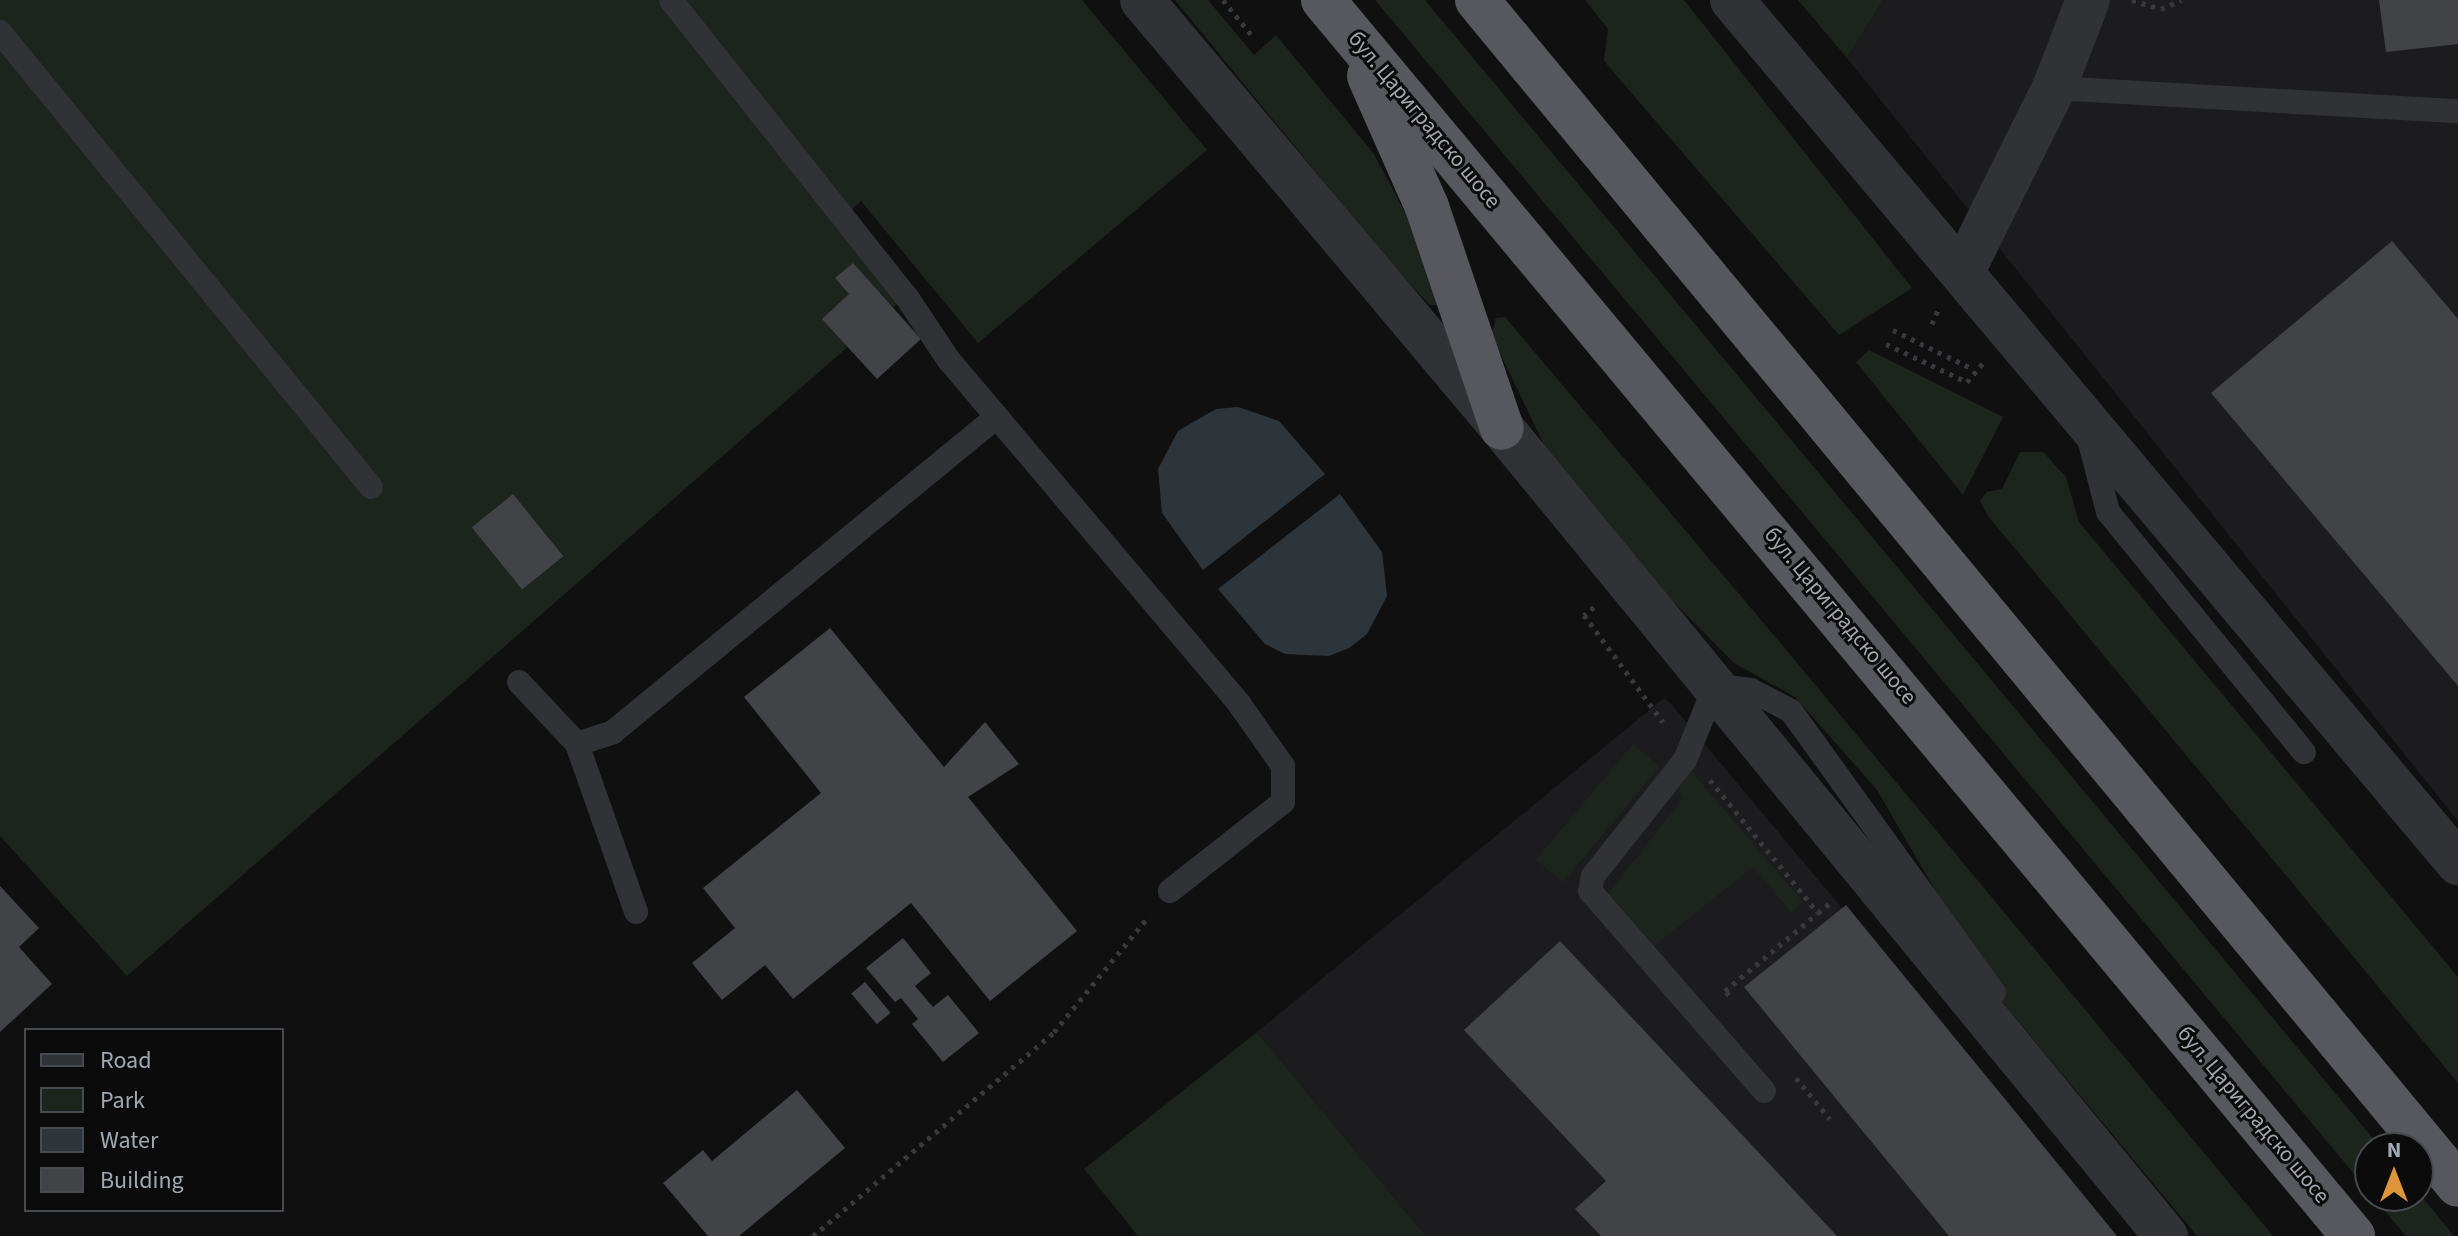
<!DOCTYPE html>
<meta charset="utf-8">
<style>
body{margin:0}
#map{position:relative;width:2458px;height:1236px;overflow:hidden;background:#101011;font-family:"Source Sans 3",sans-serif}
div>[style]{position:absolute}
.built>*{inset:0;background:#1c1c1e}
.green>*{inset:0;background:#1d231d;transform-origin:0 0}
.water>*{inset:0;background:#2d353a}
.building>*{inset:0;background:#414346;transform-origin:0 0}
.path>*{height:5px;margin-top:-2.5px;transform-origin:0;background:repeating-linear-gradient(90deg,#37393c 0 4px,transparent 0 10px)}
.service>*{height:24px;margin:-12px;padding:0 12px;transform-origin:12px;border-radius:12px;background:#313235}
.minor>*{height:44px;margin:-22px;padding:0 22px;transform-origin:22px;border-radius:22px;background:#313235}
.trunk>*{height:44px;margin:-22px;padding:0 22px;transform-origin:22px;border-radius:22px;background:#56585d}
span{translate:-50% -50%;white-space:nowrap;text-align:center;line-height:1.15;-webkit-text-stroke:6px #0b0b0c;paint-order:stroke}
.street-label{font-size:22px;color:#a2a8b0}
.legend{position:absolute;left:24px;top:1028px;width:260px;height:184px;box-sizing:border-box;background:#0b0b0c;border:2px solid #474a4e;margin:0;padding:10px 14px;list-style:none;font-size:24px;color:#a2a8b0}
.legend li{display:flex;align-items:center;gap:16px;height:40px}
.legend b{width:40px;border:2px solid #474a4e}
.north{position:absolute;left:2354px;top:1132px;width:80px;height:80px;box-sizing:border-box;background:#0b0b0c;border:2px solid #474a4e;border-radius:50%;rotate:0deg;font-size:22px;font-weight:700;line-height:32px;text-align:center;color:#a2a8b0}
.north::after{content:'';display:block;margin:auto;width:28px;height:36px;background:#df953a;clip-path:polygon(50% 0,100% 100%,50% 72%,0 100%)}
</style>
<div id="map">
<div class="built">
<div style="clip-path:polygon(1883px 0,2458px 0,2458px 821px,1847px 58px)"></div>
<div style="clip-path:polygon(1664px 698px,1671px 704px,2117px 1236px,1426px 1236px,1257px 1032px)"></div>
</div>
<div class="green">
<div style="clip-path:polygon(0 0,1082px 0,1207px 150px,978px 343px,861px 201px,844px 217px,906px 296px,127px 976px,0 836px)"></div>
<div style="clip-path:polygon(1175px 0,1208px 0,1254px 55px,1276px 35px,1374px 154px,1417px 235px,1439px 305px,1430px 305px,1396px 270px)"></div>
<div style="clip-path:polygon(1375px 0,1425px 0,2381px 1148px,2370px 1148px,2370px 1193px)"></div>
<div style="clip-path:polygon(1585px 0,1684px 0,1912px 288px,1839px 335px,1604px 61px,1608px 29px)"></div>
<div style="clip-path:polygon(1798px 0,1883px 0,1847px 58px)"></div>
<div style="clip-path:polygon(1505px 317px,1788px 652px,2273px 1236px,2197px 1236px,1994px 992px,1877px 790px,1795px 697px,1734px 663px,1647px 575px,1549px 455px,1491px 335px,1496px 318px)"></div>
<div style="clip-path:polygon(1869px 350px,2003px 417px,1963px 495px,1856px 362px)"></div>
<div style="clip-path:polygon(2020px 452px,2043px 452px,2066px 477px,2079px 522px,2458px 977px,2458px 1083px,1988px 516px,1980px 501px,1986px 492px,2002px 489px)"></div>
<div style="left:1633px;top:744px;width:35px;height:151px;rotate:40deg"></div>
<div style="clip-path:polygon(1691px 771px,1803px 902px,1791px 912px,1753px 867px,1653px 947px,1607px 895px,1683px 798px,1679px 790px)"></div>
<div style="clip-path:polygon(1257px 1032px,1426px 1236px,1138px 1236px,1084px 1169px)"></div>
<div style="clip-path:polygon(2418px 1192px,2454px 1236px,2406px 1236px,2372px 1196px)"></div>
</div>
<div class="water">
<div style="clip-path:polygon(1238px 407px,1279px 421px,1325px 474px,1203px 570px,1162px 513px,1158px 469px,1178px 431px,1216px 409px)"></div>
<div style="clip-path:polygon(1340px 494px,1382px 552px,1387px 596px,1367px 634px,1349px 648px,1329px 656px,1285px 654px,1265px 644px,1218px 589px)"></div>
</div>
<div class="building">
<div style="clip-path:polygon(2379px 0,2458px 0,2458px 44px,2386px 52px)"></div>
<div style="clip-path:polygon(2392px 241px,2458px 319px,2458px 686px,2211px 393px)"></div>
<div style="clip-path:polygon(853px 263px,921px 339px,877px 379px,822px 319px,849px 294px,835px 278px)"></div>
<div style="left:513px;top:494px;width:80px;height:53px;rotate:51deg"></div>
<div style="clip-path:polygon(830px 628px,944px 767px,985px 722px,1019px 764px,968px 797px,1077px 931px,990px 1001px,911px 903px,793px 999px,765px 965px,722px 1000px,692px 963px,735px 928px,703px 888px,821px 793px,744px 697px)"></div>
<div style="clip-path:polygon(0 886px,39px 928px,19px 947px,52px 984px,0 1032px)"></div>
<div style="clip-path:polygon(1846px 905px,2117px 1236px,1949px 1236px,1744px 987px)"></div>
<div style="clip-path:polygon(903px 938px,931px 973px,915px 986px,933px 1007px,948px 995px,979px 1033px,943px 1062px,912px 1024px,918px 1019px,901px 998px,895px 1002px,866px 968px)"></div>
<div style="clip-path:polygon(1560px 941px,1837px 1236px,1601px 1236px,1575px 1209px,1606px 1181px,1464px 1030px)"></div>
<div style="left:865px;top:982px;width:40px;height:18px;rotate:50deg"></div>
<div style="clip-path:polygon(797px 1090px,845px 1148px,739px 1236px,708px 1236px,663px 1183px,703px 1150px,712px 1161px)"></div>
</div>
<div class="path">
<div style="left:1223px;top:0;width:49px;rotate:50.8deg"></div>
<div style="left:2132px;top:0;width:30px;rotate:17deg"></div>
<div style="left:2161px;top:9px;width:22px;rotate:-24deg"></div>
<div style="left:1932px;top:324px;width:15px;rotate:-67deg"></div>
<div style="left:1893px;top:330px;width:89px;rotate:26deg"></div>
<div style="left:1886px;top:344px;width:89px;rotate:25.1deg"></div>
<div style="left:1967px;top:382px;width:25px;rotate:-50deg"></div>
<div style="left:1594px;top:607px;width:13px;rotate:141deg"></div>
<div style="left:1584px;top:615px;width:133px;rotate:53.6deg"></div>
<div style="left:1710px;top:780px;width:171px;rotate:50.9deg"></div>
<div style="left:1818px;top:913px;width:19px;rotate:-39deg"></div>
<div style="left:1729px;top:995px;width:6px;rotate:-135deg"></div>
<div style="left:1725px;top:991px;width:121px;rotate:-40deg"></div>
<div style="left:1796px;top:1078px;width:53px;rotate:50.3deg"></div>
<div style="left:813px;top:1236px;width:316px;rotate:-40.2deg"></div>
<div style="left:1054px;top:1032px;width:150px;rotate:-50.7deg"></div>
</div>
<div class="service">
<div style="left:671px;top:0;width:378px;rotate:51.6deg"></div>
<div style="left:906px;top:296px;width:76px;rotate:56.3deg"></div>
<div style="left:948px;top:359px;width:453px;rotate:49.8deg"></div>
<div style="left:1240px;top:705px;width:75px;rotate:54.8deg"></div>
<div style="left:1283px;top:766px;width:36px;rotate:90deg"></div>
<div style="left:1283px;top:802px;width:144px;rotate:141.8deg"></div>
<div style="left:0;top:32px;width:587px;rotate:50.81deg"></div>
<div style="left:2054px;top:88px;width:405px;rotate:3.3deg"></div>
<div style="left:2088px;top:435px;width:80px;rotate:75.4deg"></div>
<div style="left:2108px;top:512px;width:310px;rotate:50.8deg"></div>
<div style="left:519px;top:682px;width:85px;rotate:46.9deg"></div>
<div style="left:577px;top:744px;width:178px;rotate:70.6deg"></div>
<div style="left:577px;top:744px;width:38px;rotate:-18deg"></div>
<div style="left:613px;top:732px;width:497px;rotate:-39.4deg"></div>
<div style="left:1764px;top:1091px;width:265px;rotate:-131deg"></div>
<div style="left:1590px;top:891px;width:15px;rotate:-79deg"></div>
<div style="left:1593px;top:876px;width:148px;rotate:-51.6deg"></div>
<div style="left:1685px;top:760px;width:80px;rotate:-67.9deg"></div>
<div style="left:1715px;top:686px;width:36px;rotate:6deg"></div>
<div style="left:1751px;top:690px;width:45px;rotate:27.7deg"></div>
<div style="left:1791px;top:711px;width:347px;rotate:54.2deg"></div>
</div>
<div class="minor">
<div style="left:1142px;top:0;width:559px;rotate:49.93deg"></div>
<div style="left:1502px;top:428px;width:1046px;rotate:50.59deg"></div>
<div style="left:1732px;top:0;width:1128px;rotate:49.93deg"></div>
<div style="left:1963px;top:271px;width:204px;rotate:-63.6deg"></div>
<div style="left:2054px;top:88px;width:94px;rotate:-68.9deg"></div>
</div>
<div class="trunk">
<div style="left:1323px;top:0;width:1609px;rotate:50.19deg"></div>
<div style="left:1477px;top:0;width:1538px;rotate:50.38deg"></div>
<div style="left:1369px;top:76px;width:143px;rotate:66.1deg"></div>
<div style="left:1427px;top:207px;width:233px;rotate:71.3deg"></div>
</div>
<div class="street-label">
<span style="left:1424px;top:120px;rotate:50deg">бул. Цариградско шосе</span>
<span style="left:1840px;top:616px;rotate:50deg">бул. Цариградско шосе</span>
<span style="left:2253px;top:1115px;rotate:50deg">бул. Цариградско шосе</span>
</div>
<ul class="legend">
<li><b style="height:10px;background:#313235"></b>Road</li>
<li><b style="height:22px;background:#1d231d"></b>Park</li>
<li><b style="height:22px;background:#2d353a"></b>Water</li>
<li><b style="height:22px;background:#414346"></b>Building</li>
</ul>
<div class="north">N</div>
</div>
